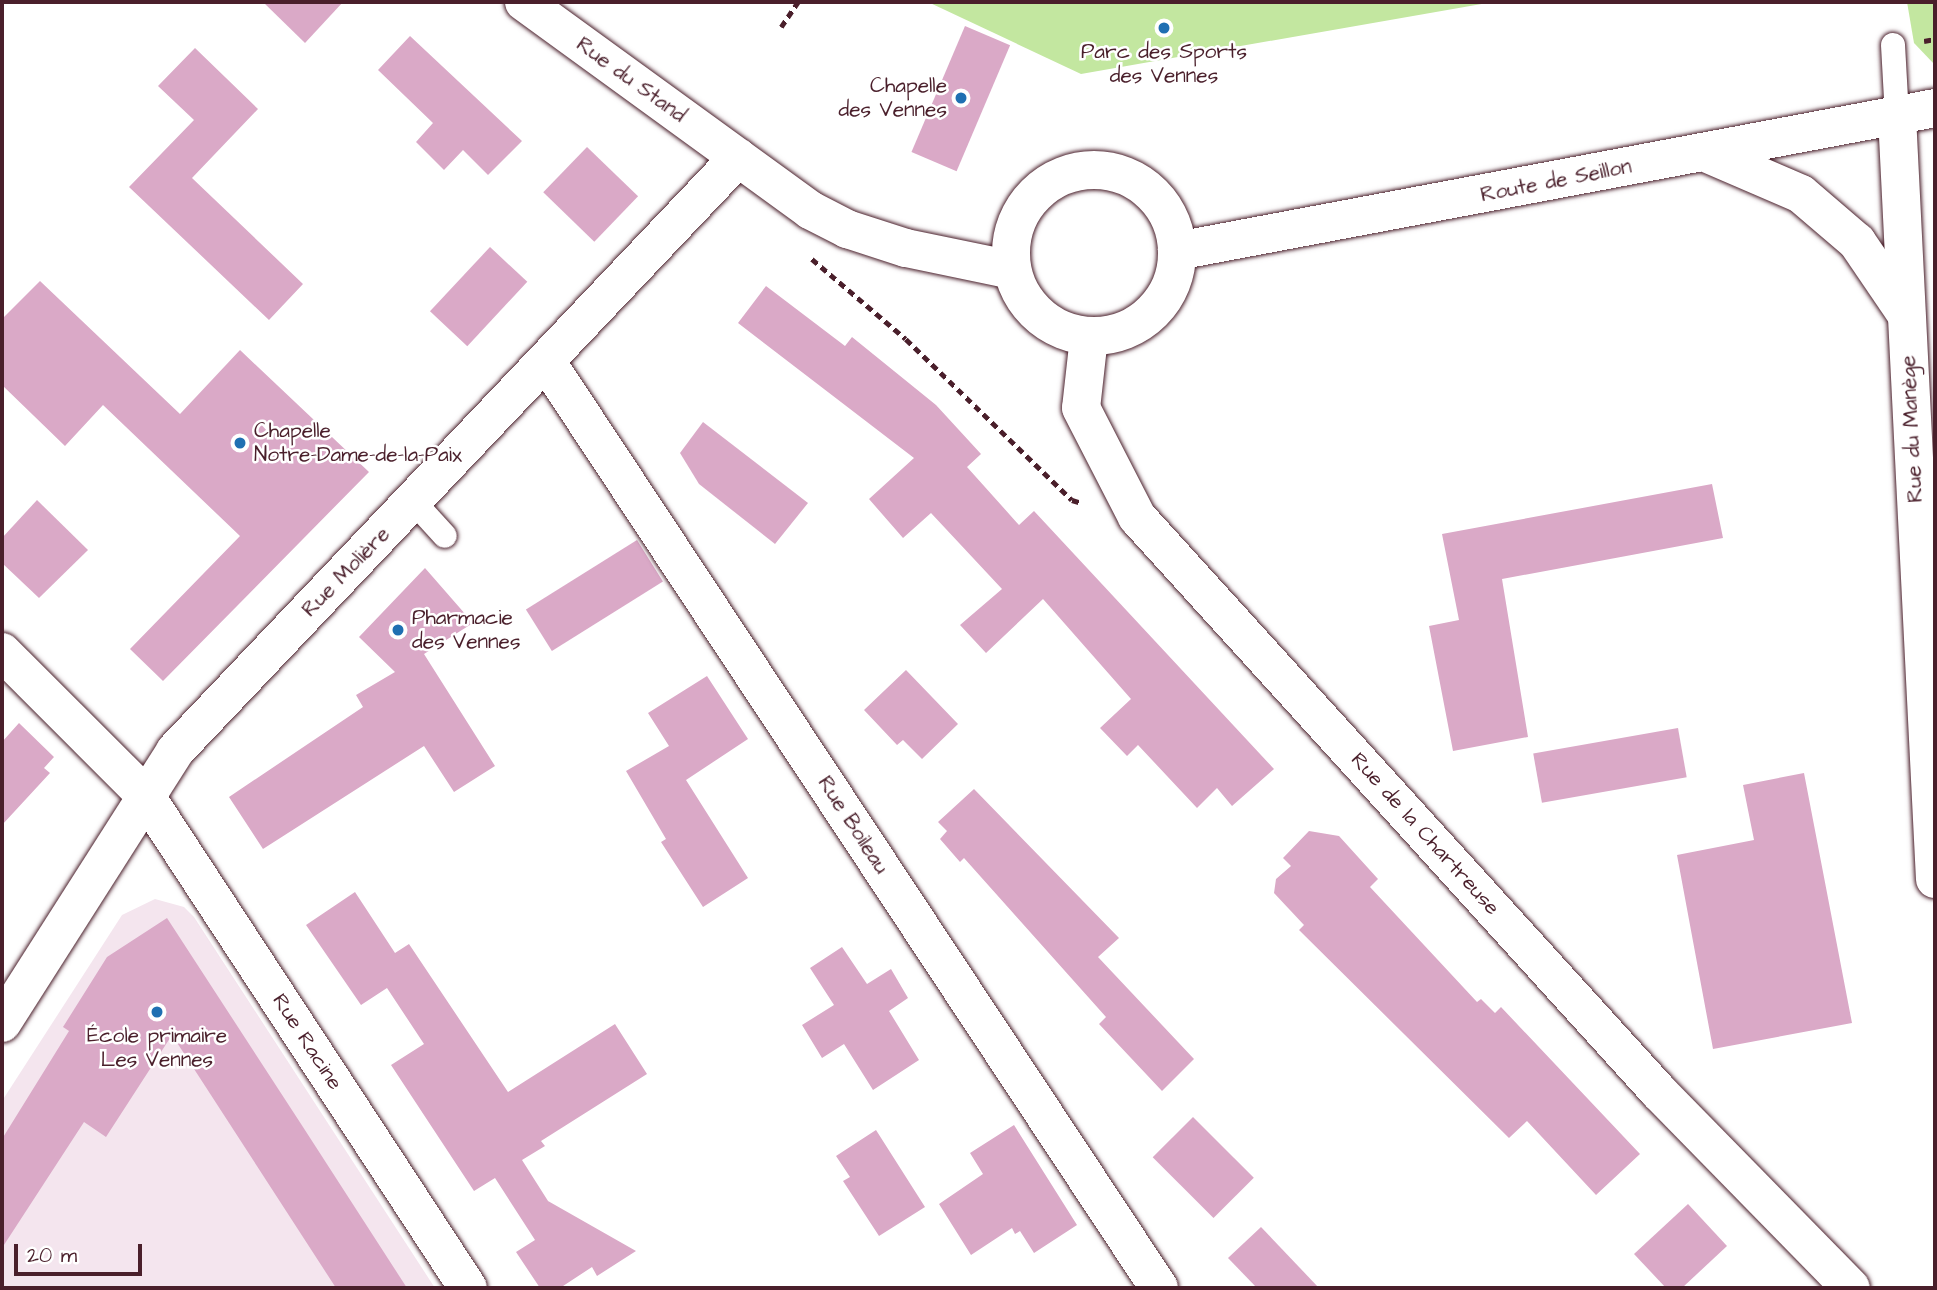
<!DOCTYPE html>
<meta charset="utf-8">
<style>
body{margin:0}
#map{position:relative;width:1937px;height:1290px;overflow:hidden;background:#fff;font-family:"Architects Daughter",sans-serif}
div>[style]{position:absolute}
.built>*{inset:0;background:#f4e5ee}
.green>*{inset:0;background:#c3e7a0}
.building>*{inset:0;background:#daa9c7;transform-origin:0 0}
.path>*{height:4.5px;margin-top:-2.25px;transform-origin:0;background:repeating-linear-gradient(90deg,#4a1f2b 0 7px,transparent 0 12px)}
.roads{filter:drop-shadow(0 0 2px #4a1f2b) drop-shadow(0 0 2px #4a1f2b)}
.service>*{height:24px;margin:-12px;padding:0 12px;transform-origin:12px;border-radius:12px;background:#fff}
.minor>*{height:38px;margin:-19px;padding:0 19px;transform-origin:19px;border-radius:19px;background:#fff}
.tertiary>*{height:38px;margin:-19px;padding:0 19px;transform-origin:19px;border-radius:19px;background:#fff}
.tertiary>.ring{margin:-19px;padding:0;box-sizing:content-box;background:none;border:38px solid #fff;border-radius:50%}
.dots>*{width:19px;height:19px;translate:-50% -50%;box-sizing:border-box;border:4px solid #fff;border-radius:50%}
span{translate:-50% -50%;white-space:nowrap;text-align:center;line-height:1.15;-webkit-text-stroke:5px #fff;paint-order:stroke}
.poi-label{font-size:21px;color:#4a1f2b}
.right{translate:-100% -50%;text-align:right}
.left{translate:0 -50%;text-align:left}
.street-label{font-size:21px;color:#4a1f2b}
.frame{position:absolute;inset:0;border:4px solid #4a1f2b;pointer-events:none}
.scale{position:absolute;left:14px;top:1244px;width:128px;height:32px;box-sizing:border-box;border:4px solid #4a1f2b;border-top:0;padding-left:9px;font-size:21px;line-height:24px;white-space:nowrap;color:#4a1f2b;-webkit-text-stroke:5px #fff;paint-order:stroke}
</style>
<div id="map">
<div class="built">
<div style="clip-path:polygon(155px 899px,184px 907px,194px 917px,435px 1288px,2px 1288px,2px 1101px,122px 915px)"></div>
</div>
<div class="green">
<div style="clip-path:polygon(928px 2px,1493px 2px,1081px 74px)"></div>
<div style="clip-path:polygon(1907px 2px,1935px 2px,1935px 65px,1914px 43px)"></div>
</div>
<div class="building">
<div style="clip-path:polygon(263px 2px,343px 2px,305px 43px)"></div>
<div style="left:965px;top:26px;width:49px;height:137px;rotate:23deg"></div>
<div style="clip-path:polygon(410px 36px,522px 141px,488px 175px,463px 150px,444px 170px,416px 142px,433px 123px,378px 70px)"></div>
<div style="clip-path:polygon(195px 48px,258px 109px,192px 178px,303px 284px,269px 320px,129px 187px,194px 120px,158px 86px)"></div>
<div style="left:587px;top:147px;width:71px;height:63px;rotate:44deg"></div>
<div style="left:490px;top:247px;width:51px;height:88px;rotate:43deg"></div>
<div style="clip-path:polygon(40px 281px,180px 414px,240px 350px,369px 472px,163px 681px,130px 649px,240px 536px,103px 405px,65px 446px,2px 385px,2px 319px)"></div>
<div style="clip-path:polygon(766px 286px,845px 346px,852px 337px,936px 405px,981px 454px,967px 467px,1019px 525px,1034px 511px,1274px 769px,1232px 806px,1217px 788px,1197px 808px,1138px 745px,1127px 756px,1100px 728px,1131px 699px,1043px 599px,986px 653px,960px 625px,1002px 589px,931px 513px,903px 538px,869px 499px,914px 458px,738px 323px)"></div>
<div style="clip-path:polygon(703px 422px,808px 503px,775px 544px,699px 484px,680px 453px)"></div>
<div style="clip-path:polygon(1712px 484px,1723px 538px,1502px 579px,1528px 737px,1453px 751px,1429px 626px,1459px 620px,1442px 534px)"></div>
<div style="clip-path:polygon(37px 500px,88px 550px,39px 598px,2px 563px,2px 538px)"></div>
<div style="left:637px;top:540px;width:49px;height:131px;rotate:58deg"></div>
<div style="clip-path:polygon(425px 568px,473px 623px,424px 654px,495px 766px,454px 792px,424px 746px,263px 849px,229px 797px,363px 707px,356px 695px,395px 672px,359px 637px)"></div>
<div style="clip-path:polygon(906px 670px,958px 724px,922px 759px,903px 740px,897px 745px,864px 710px)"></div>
<div style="clip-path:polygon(707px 676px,748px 739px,686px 780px,748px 878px,703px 907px,661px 842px,666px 839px,626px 771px,669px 746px,648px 713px)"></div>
<div style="clip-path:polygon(19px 723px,54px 757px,44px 768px,50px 773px,2px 825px,2px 742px)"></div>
<div style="left:1678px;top:728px;width:50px;height:147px;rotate:80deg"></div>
<div style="clip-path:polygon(1804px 773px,1852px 1023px,1713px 1049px,1677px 855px,1754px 840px,1743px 785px)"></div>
<div style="clip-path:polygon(974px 789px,1119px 938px,1098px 957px,1194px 1059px,1162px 1091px,1099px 1024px,1106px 1017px,964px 858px,960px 862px,940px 839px,947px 831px,938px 822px)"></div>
<div style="clip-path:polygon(1309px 831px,1339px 836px,1378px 879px,1370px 887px,1477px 1002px,1481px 999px,1495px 1013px,1501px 1007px,1640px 1154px,1596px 1195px,1527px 1121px,1509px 1138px,1299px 930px,1304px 925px,1274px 893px,1276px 879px,1291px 866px,1283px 858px)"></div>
<div style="clip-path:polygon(355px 892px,395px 953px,409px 944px,508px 1092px,615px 1024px,647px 1074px,541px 1141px,545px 1146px,522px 1160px,562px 1223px,548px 1201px,636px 1251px,597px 1276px,592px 1267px,560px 1288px,540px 1288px,516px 1252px,535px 1240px,495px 1178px,474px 1191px,391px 1065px,424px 1044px,387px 988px,361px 1005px,306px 925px)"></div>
<div style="clip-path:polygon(167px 918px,303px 1127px,407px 1288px,336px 1288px,172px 1035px,106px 1137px,84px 1122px,2px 1248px,2px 1139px,69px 1031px,63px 1027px,107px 957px)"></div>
<div style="clip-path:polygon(842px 947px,867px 984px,891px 969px,908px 998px,889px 1011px,919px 1060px,873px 1090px,844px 1044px,822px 1058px,802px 1025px,834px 1005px,810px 968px)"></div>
<div style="left:1193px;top:1117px;width:86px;height:57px;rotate:45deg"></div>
<div style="clip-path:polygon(1014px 1125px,1077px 1225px,1034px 1253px,1020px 1231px,1015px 1234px,1012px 1228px,971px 1255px,939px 1204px,983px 1174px,970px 1153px)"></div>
<div style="clip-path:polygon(876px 1130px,925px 1207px,879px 1236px,843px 1181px,850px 1177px,836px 1156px)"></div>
<div style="clip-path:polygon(1688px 1204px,1727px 1246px,1682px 1288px,1666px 1288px,1634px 1254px)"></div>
<div style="clip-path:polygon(1261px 1227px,1319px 1288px,1257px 1288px,1228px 1258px)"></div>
</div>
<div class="path">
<div style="left:781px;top:27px;width:30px;rotate:-56deg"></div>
<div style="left:1924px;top:41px;width:11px;rotate:-10deg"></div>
<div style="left:812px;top:259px;width:123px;rotate:40.4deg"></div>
<div style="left:906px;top:339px;width:231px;rotate:44.1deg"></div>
<div style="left:1072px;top:500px;width:10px;rotate:17deg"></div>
</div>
<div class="roads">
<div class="service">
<div style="left:1893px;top:45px;width:71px;rotate:86.8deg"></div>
<div style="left:413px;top:501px;width:47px;rotate:47.6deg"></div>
</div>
<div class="minor">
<div style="left:1897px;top:116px;width:764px;rotate:87.15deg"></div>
<div style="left:1706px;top:153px;width:103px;rotate:23.3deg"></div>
<div style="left:1801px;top:194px;width:74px;rotate:40.6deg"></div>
<div style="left:1857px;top:242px;width:87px;rotate:55.8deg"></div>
<div style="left:1089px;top:337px;width:71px;rotate:96.4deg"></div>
<div style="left:1081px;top:408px;width:123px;rotate:62.8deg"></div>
<div style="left:1137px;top:517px;width:777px;rotate:47.77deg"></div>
<div style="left:1659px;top:1092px;width:274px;rotate:45.6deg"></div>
<div style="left:546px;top:361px;width:1111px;rotate:56.52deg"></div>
<div style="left:2px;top:652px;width:202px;rotate:45deg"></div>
<div style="left:145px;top:795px;width:589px;rotate:56.77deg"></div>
<div style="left:2px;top:1023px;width:322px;rotate:-57.5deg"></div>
<div style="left:175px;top:751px;width:818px;rotate:-46.49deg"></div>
</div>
<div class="tertiary">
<div style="left:524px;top:2px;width:354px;rotate:36deg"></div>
<div style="left:810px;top:210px;width:42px;rotate:27.2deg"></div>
<div style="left:847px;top:229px;width:62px;rotate:17.9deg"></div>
<div style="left:906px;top:248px;width:108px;rotate:11.7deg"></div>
<div class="ring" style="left:1011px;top:170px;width:128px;height:128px"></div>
<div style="left:1177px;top:251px;width:771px;rotate:-10.68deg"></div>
</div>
</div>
<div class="dots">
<div style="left:1164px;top:28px;background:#1f6fb2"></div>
<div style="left:961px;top:98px;background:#1f6fb2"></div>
<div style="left:240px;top:443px;background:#1f6fb2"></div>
<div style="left:398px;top:630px;background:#1f6fb2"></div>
<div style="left:157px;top:1012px;background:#1f6fb2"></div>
</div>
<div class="poi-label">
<span style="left:1164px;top:64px">Parc des Sports<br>des Vennes</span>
<span class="right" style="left:947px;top:98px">Chapelle<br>des Vennes</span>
<span class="left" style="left:254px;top:443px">Chapelle<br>Notre-Dame-de-la-Paix</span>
<span class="left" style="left:412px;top:630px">Pharmacie<br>des Vennes</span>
<span style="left:157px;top:1048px">École primaire<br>Les Vennes</span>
</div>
<div class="street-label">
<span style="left:631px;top:80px;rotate:36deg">Rue du Stand</span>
<span style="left:1556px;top:181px;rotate:-11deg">Route de Seillon</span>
<span style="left:1912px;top:429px;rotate:-93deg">Rue du Manège</span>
<span style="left:346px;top:572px;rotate:-46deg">Rue Molière</span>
<span style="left:853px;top:825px;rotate:57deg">Rue Boileau</span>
<span style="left:1425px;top:834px;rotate:48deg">Rue de la Chartreuse</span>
<span style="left:307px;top:1042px;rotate:57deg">Rue Racine</span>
</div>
<div class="frame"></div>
<div class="scale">20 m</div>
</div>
